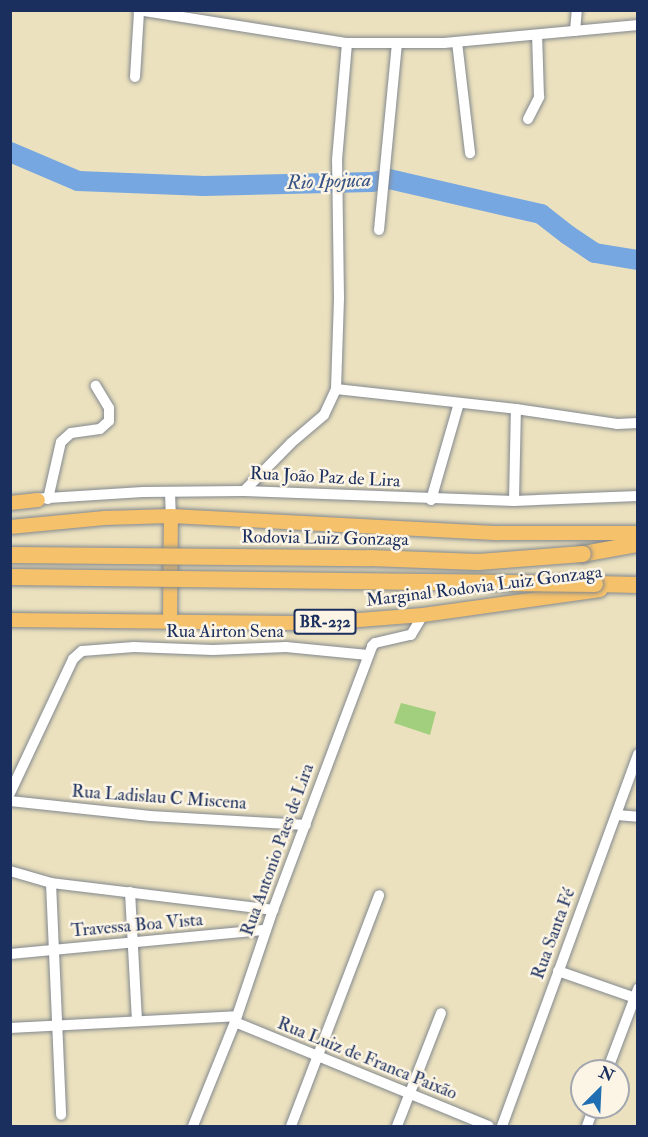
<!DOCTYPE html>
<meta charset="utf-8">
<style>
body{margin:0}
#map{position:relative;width:648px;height:1137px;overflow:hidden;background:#ebe1be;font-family:"IM FELL Double Pica",serif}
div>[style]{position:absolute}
.green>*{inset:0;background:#a2cf7d}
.river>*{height:20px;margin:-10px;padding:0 10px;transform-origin:10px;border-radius:10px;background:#77a7e1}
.roads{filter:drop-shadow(0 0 2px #83888e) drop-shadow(0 0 2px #83888e)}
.minor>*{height:10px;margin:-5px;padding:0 5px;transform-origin:5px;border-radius:5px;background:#fff}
.major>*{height:14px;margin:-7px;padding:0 7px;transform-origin:7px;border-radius:7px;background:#f5c16b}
.highway>*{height:16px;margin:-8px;padding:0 8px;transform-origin:8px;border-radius:8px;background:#f5c16b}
.bridges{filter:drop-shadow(0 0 2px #83888e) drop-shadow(0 0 2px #83888e)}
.highway-bridge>*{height:16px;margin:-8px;padding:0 8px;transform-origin:8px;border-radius:8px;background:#f5c16b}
span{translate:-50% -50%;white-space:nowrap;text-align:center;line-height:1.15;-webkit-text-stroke:5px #fcf5e5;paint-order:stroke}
.shield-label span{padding:2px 4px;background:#fcf5e5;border:2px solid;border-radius:4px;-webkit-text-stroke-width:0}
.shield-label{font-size:16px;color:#1b2f5e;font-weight:700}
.street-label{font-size:18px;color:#1b2f5e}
.water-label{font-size:20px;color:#375385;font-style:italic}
.frame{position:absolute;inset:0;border:12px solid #1b2f5e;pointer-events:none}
.north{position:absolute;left:570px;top:1059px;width:60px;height:60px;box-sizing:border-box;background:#fcf5e5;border:2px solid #a2a6af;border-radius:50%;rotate:24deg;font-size:16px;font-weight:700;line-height:24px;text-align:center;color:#1b2f5e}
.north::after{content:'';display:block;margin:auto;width:21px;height:27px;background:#1f6fb2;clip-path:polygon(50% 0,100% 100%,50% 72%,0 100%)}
</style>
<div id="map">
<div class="green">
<div style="clip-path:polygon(401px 703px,436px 712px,430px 735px,394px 723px)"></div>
</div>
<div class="river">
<div style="left:10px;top:152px;width:74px;rotate:23.1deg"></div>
<div style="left:78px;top:181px;width:126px;rotate:2.3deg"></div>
<div style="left:204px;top:186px;width:168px;rotate:-1.4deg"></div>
<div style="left:372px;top:182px;width:17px;rotate:-10deg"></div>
<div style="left:389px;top:179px;width:156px;rotate:13deg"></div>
<div style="left:541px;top:214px;width:34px;rotate:38deg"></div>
<div style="left:568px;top:235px;width:32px;rotate:34deg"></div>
<div style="left:595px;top:253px;width:44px;rotate:9.2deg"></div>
</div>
<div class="roads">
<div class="minor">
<div style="left:138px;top:10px;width:212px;rotate:9deg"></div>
<div style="left:347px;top:43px;width:97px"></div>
<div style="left:444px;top:43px;width:195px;rotate:-5.3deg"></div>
<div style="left:575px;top:31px;width:21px;rotate:-85deg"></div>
<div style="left:457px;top:42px;width:112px;rotate:83.3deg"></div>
<div style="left:135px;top:77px;width:66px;rotate:-86.5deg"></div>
<div style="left:528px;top:119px;width:25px;rotate:-63deg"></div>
<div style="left:539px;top:97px;width:62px;rotate:-91.8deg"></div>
<div style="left:379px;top:230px;width:187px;rotate:-84.5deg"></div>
<div style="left:336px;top:389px;width:181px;rotate:6.3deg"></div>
<div style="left:516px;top:409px;width:102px;rotate:8.4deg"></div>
<div style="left:617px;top:424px;width:21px;rotate:-3deg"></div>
<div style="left:244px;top:491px;width:67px;rotate:-45.6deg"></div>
<div style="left:291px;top:443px;width:43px;rotate:-40.3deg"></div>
<div style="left:324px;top:415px;width:29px;rotate:-65deg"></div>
<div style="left:336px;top:389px;width:91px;rotate:-88.1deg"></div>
<div style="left:339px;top:298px;width:138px;rotate:-90.8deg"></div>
<div style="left:337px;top:160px;width:117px;rotate:-85.1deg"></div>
<div style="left:170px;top:492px;width:24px;rotate:88deg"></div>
<div style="left:32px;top:499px;width:111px;rotate:-3.6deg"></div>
<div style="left:143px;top:492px;width:101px;rotate:-0.6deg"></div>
<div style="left:244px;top:491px;width:270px;rotate:2.1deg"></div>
<div style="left:514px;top:501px;width:124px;rotate:-2.3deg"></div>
<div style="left:48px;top:499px;width:58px;rotate:-77.2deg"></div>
<div style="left:61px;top:442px;width:13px;rotate:-42deg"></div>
<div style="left:71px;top:433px;width:29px;rotate:-8deg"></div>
<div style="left:100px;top:429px;width:12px;rotate:-42deg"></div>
<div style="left:109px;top:421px;width:13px;rotate:-90deg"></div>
<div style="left:109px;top:408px;width:26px;rotate:-121deg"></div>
<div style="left:431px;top:500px;width:101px;rotate:-73.9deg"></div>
<div style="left:514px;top:501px;width:92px;rotate:-88.8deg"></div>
<div style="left:10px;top:793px;width:148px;rotate:-64.8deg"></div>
<div style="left:73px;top:659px;width:12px;rotate:-42deg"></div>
<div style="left:82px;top:651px;width:52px;rotate:-4.4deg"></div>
<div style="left:134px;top:647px;width:79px;rotate:2.2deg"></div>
<div style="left:213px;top:650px;width:73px;rotate:-2.4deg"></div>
<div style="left:286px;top:647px;width:82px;rotate:5.6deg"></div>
<div style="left:10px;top:801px;width:141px;rotate:6.1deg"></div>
<div style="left:150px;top:816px;width:156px;rotate:3.3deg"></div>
<div style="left:617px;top:815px;width:21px;rotate:5deg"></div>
<div style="left:10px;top:871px;width:43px;rotate:16.3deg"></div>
<div style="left:51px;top:883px;width:224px;rotate:6.9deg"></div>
<div style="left:51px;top:883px;width:232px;rotate:87.5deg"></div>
<div style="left:130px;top:892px;width:129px;rotate:86.9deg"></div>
<div style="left:10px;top:954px;width:257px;rotate:-5.4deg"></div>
<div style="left:558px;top:971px;width:85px;rotate:19.3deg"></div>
<div style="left:235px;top:1022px;width:274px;rotate:22.3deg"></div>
<div style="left:10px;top:1028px;width:226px;rotate:-3deg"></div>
<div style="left:607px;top:1071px;width:88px;rotate:-69.3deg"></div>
<div style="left:193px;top:1126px;width:112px;rotate:-68deg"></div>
<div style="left:235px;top:1022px;width:118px;rotate:-71.3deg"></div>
<div style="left:273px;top:910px;width:282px;rotate:-69.4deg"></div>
<div style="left:372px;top:646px;width:4px;rotate:-45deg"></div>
<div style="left:375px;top:643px;width:37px;rotate:-13deg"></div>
<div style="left:411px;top:635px;width:23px;rotate:-59deg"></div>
<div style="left:291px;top:1126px;width:247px;rotate:-69.1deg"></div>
<div style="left:397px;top:1126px;width:121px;rotate:-68.7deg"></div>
<div style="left:502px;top:1126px;width:396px;rotate:-69.9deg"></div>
<div style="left:587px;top:1126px;width:20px;rotate:-70deg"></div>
</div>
<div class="major">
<div style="left:10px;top:503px;width:28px;rotate:-6deg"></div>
<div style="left:10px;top:527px;width:95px;rotate:-5.4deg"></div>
<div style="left:105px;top:518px;width:66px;rotate:-1.7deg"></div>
<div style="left:171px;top:516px;width:328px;rotate:3deg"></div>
<div style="left:499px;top:533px;width:139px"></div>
<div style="left:10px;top:620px;width:311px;rotate:0.6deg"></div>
<div style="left:321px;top:623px;width:102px;rotate:-4.5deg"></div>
<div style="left:423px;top:615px;width:179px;rotate:-8deg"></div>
<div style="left:170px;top:621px;width:105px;rotate:-89.5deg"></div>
</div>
<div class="highway">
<div style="left:583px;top:554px;width:56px;rotate:-10.3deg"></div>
<div style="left:595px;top:584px;width:43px;rotate:1.3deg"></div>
</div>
</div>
<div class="bridges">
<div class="highway-bridge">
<div style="left:10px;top:555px;width:360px;rotate:0.5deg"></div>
<div style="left:370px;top:558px;width:108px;rotate:2.1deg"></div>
<div style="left:478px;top:562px;width:105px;rotate:-4.4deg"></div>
<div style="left:10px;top:577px;width:585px;rotate:0.69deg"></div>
</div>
</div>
<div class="shield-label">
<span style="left:325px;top:622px">BR-232</span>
</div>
<div class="street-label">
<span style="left:325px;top:478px;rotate:3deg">Rua João Paz de Lira</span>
<span style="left:325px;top:539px;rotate:1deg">Rodovia Luiz Gonzaga</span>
<span style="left:484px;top:587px;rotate:-7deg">Marginal Rodovia Luiz Gonzaga</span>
<span style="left:225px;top:632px">Rua Airton Sena</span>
<span style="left:159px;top:798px;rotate:4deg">Rua Ladislau C Miscena</span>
<span style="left:278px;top:850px;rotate:-70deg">Rua Antonio Paes de Lira</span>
<span style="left:137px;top:926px;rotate:-5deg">Travessa Boa Vista</span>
<span style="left:554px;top:934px;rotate:-70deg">Rua Santa Fé</span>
<span style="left:367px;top:1059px;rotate:22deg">Rua Luiz de Franca Paixão</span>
</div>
<div class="water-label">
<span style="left:329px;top:181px;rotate:-2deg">Rio Ipojuca</span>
</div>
<div class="frame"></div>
<div class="north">N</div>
</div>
